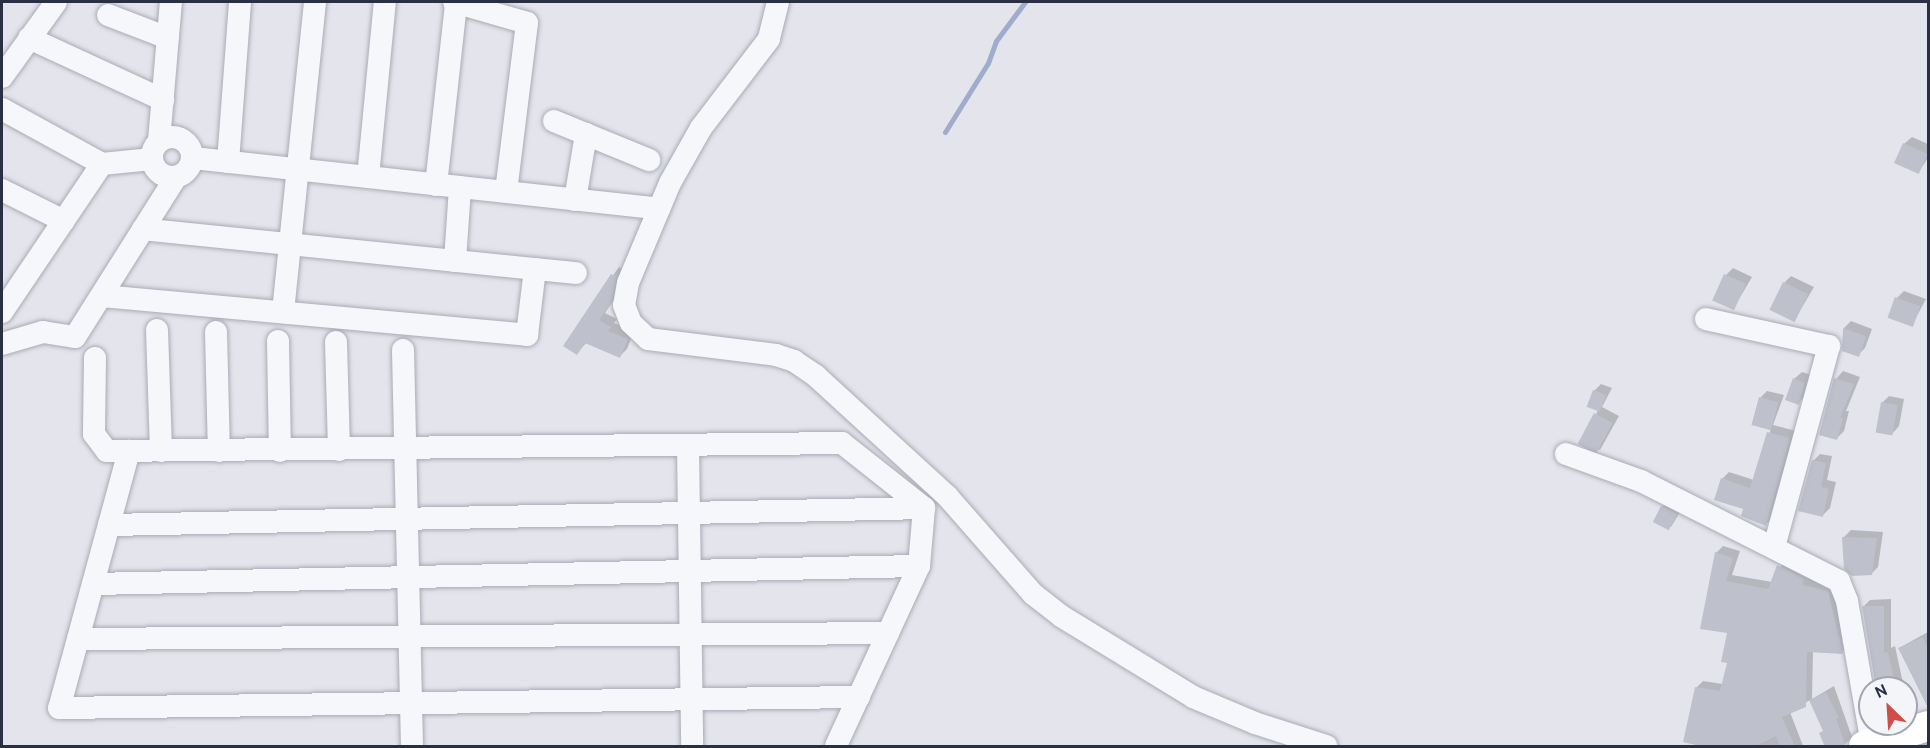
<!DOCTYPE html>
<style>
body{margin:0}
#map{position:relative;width:1930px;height:748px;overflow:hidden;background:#e4e5ec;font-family:Cabin,sans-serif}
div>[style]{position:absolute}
.shadow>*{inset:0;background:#0003}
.stream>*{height:5px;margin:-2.5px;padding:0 2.5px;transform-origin:2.5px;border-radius:2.5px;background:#9faccb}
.building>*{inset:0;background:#bec0cb;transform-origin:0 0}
.roads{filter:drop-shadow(0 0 2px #a9abb6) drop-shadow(0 0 2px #a9abb6)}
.minor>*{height:22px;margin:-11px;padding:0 11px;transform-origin:11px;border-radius:11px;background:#f6f7fa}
.minor>.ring{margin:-11px;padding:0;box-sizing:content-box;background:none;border:22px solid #f6f7fa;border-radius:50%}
.major>*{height:30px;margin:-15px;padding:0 15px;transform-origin:15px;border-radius:15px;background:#fff}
span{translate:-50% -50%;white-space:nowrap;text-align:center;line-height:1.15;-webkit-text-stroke:6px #f3f5f9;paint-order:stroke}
.frame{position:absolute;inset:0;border:3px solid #2b2f44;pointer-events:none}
.north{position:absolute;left:1858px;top:676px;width:60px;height:60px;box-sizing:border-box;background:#f3f5f9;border:2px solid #a3a6b1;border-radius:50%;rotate:335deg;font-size:16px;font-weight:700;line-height:24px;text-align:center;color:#2b2f44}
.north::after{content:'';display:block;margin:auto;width:21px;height:27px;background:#cf4e4a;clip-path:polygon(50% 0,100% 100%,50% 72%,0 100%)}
</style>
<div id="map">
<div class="shadow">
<div style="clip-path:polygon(1912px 137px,1928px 144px,1928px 158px,1918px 173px,1904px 144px)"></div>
<div style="clip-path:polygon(619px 267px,622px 269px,617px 295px,605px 313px,617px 319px,614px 323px,634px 331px,627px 349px,620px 356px,587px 342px,577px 353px,565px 345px)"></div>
<div style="clip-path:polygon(1733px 268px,1752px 277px,1733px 309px,1726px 275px)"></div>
<div style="clip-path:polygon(1791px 276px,1814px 287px,1794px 321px,1784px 283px)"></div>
<div style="clip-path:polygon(1904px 291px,1926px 299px,1912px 325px,1897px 298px)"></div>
<div style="clip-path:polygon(1851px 321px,1872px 329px,1865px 348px,1858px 355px,1843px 350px,1844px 328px)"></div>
<div style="clip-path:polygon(1843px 371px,1860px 377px,1846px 411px,1849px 411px,1844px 431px,1837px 438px,1836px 379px)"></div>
<div style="clip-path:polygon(1802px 372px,1811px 375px,1806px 396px,1798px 403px,1794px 379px)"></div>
<div style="clip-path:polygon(1601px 384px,1612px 388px,1602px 407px,1619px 416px,1600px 450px,1583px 444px,1598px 410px,1594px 391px)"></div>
<div style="clip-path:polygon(1767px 391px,1784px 395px,1773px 425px,1796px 431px,1773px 517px,1766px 524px,1745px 508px,1722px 479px,1729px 472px,1754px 480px,1771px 429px,1752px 424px,1760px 398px)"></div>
<div style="clip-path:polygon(1889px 396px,1904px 399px,1899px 426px,1892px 434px,1882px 403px)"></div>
<div style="clip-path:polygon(1820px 454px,1832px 456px,1827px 480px,1836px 482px,1830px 508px,1823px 515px,1813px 461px)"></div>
<div style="clip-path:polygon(1669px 500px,1683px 507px,1671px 527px,1662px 507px)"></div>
<div style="clip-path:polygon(1851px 530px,1883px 532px,1878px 567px,1871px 574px,1844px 537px)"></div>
<div style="clip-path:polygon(1723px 546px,1740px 551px,1732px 575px,1772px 582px,1785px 559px,1835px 584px,1849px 645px,1842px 652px,1813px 651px,1812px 699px,1834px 686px,1852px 737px,1845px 744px,1824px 730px,1810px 700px,1790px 712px,1803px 746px,1710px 746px,1696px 688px,1703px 681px,1723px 684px,1728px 662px,1729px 632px,1716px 553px)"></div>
<div style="clip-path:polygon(1891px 599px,1891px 648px,1895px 646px,1904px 688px,1877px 688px,1863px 607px,1870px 600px)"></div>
<div style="clip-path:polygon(1928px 632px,1928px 708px,1899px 648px)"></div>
<div style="clip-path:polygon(1928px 740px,1928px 746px,1910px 746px)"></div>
</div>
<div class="stream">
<div style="left:945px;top:132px;width:81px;rotate:-58.1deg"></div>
<div style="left:988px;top:63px;width:23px;rotate:-70deg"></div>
<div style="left:996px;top:41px;width:49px;rotate:-53.4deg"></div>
</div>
<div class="building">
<div style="left:1903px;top:143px;width:27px;height:22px;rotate:24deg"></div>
<div style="clip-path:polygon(618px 271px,611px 303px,599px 320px,611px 327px,608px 331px,628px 339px,620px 358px,585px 343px,577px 355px,563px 346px,611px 274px,615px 276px)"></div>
<div style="left:1724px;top:274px;width:24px;height:29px;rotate:24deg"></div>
<div style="left:1783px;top:282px;width:28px;height:31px;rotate:26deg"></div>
<div style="left:1895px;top:297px;width:27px;height:22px;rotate:20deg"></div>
<div style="clip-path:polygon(1843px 328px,1866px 336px,1859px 357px,1842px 351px)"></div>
<div style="clip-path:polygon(1793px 378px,1805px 383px,1799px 405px,1785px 400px)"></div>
<div style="clip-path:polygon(1834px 378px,1854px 384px,1840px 418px,1843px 418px,1837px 440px,1819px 435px)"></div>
<div style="left:1593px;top:390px;width:14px;height:18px;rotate:21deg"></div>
<div style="left:1759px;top:397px;width:20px;height:29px;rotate:15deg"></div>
<div style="left:1881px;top:402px;width:17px;height:31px;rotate:10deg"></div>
<div style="left:1594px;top:413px;width:21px;height:35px;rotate:28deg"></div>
<div style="clip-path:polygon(1767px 432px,1790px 438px,1766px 526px,1741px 516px,1743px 509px,1714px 500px,1721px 478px,1750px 488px)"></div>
<div style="clip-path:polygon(1812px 460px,1826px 463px,1821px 487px,1829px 489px,1823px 517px,1798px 511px)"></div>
<div style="left:1661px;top:506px;width:18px;height:18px;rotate:27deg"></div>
<div style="clip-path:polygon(1842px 537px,1877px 538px,1872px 575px,1852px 576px,1844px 569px)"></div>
<div style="clip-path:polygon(1715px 552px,1733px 558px,1726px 581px,1768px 589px,1777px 565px,1804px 579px,1802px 585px,1828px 591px,1843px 654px,1807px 652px,1806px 707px,1782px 717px,1795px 747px,1780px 747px,1776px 736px,1754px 747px,1704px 747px,1683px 742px,1695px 687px,1720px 691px,1727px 663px,1721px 662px,1727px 633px,1700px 629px)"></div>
<div style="clip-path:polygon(1862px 606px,1884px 606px,1884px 653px,1888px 652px,1896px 688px,1876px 688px)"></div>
<div style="clip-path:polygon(1923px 637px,1929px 652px,1929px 709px,1898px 648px)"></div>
<div style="clip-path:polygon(1826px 692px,1839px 718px,1836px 719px,1846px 747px,1825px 747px,1819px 733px,1823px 731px,1809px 700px)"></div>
</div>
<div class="roads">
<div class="minor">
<div style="left:454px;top:2px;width:76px;rotate:16deg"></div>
<div style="left:527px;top:23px;width:170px;rotate:97.1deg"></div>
<div style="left:778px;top:2px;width:38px;rotate:104deg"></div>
<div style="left:769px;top:39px;width:112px;rotate:127.4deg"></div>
<div style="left:701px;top:128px;width:63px;rotate:119.4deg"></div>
<div style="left:670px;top:183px;width:108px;rotate:112.8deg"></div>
<div style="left:628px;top:283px;width:22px;rotate:100deg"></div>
<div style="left:624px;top:305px;width:19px;rotate:69deg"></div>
<div style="left:631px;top:323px;width:23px;rotate:43deg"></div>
<div style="left:648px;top:339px;width:129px;rotate:7.1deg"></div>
<div style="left:776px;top:355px;width:19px;rotate:18deg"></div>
<div style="left:794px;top:361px;width:27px;rotate:34deg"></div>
<div style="left:816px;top:376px;width:178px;rotate:42.5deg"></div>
<div style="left:947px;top:496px;width:130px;rotate:48.7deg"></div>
<div style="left:1033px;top:594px;width:36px;rotate:38deg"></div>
<div style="left:1061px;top:616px;width:155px;rotate:31.5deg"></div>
<div style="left:1193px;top:697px;width:67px;rotate:22.8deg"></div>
<div style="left:1255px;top:723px;width:75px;rotate:17.9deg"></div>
<div style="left:108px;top:15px;width:64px;rotate:21deg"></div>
<div style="left:29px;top:38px;width:148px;rotate:24.8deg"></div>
<div style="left:2px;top:77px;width:92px;rotate:-54.2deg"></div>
<div style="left:2px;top:109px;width:114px;rotate:28.8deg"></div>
<div style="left:102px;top:164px;width:50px;rotate:-5.7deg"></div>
<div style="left:554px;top:121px;width:103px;rotate:22.3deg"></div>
<div class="ring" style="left:152px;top:137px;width:18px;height:18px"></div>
<div style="left:159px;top:141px;width:140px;rotate:-85.1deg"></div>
<div style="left:193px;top:158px;width:469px;rotate:6.2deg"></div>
<div style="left:228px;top:162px;width:160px;rotate:-85.7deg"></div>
<div style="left:368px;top:177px;width:176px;rotate:-84.5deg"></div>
<div style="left:436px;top:185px;width:183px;rotate:-83.7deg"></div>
<div style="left:2px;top:190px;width:69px;rotate:26.6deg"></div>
<div style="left:575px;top:200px;width:67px;rotate:-80.5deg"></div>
<div style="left:455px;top:261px;width:74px;rotate:-86.1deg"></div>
<div style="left:535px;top:269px;width:41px;rotate:5.6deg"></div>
<div style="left:102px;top:296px;width:427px;rotate:5.2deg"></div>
<div style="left:527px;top:335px;width:66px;rotate:-83.1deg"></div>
<div style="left:535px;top:269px;width:394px;rotate:-174.2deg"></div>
<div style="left:2px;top:312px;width:179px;rotate:-56deg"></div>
<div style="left:283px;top:312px;width:312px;rotate:-84.1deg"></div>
<div style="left:1706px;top:319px;width:126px;rotate:12.4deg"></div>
<div style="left:1829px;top:346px;width:208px;rotate:105.3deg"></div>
<div style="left:157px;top:330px;width:121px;rotate:88.1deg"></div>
<div style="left:216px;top:332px;width:119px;rotate:88.6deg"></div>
<div style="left:278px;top:341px;width:110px;rotate:89deg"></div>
<div style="left:336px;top:342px;width:108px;rotate:88.4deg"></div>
<div style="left:2px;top:344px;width:43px;rotate:-16.3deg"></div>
<div style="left:43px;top:332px;width:32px;rotate:9deg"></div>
<div style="left:75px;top:337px;width:189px;rotate:-57.7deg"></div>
<div style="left:403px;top:350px;width:396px;rotate:88.7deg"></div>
<div style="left:95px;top:358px;width:76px;rotate:90.8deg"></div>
<div style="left:94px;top:434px;width:21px;rotate:53deg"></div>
<div style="left:107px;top:451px;width:735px;rotate:-0.62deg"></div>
<div style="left:842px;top:443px;width:105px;rotate:38.4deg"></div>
<div style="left:924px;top:508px;width:58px;rotate:94.9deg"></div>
<div style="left:919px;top:566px;width:198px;rotate:114.8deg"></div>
<div style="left:688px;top:446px;width:300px;rotate:89.2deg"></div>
<div style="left:129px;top:451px;width:266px;rotate:105.2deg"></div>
<div style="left:59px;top:708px;width:800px;rotate:-0.79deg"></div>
<div style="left:1566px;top:454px;width:80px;rotate:19.8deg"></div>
<div style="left:1641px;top:481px;width:222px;rotate:26.8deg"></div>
<div style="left:1839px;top:581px;width:22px;rotate:68deg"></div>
<div style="left:1847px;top:601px;width:145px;rotate:80.1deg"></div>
<div style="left:109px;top:525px;width:815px;rotate:-1.19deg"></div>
<div style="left:93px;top:584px;width:826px;rotate:-1.25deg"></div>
<div style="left:78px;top:639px;width:810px;rotate:-0.42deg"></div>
</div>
<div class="major">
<div style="left:1864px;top:746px;width:67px;rotate:-17.4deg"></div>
</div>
</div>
<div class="frame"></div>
<div class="north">N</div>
</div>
